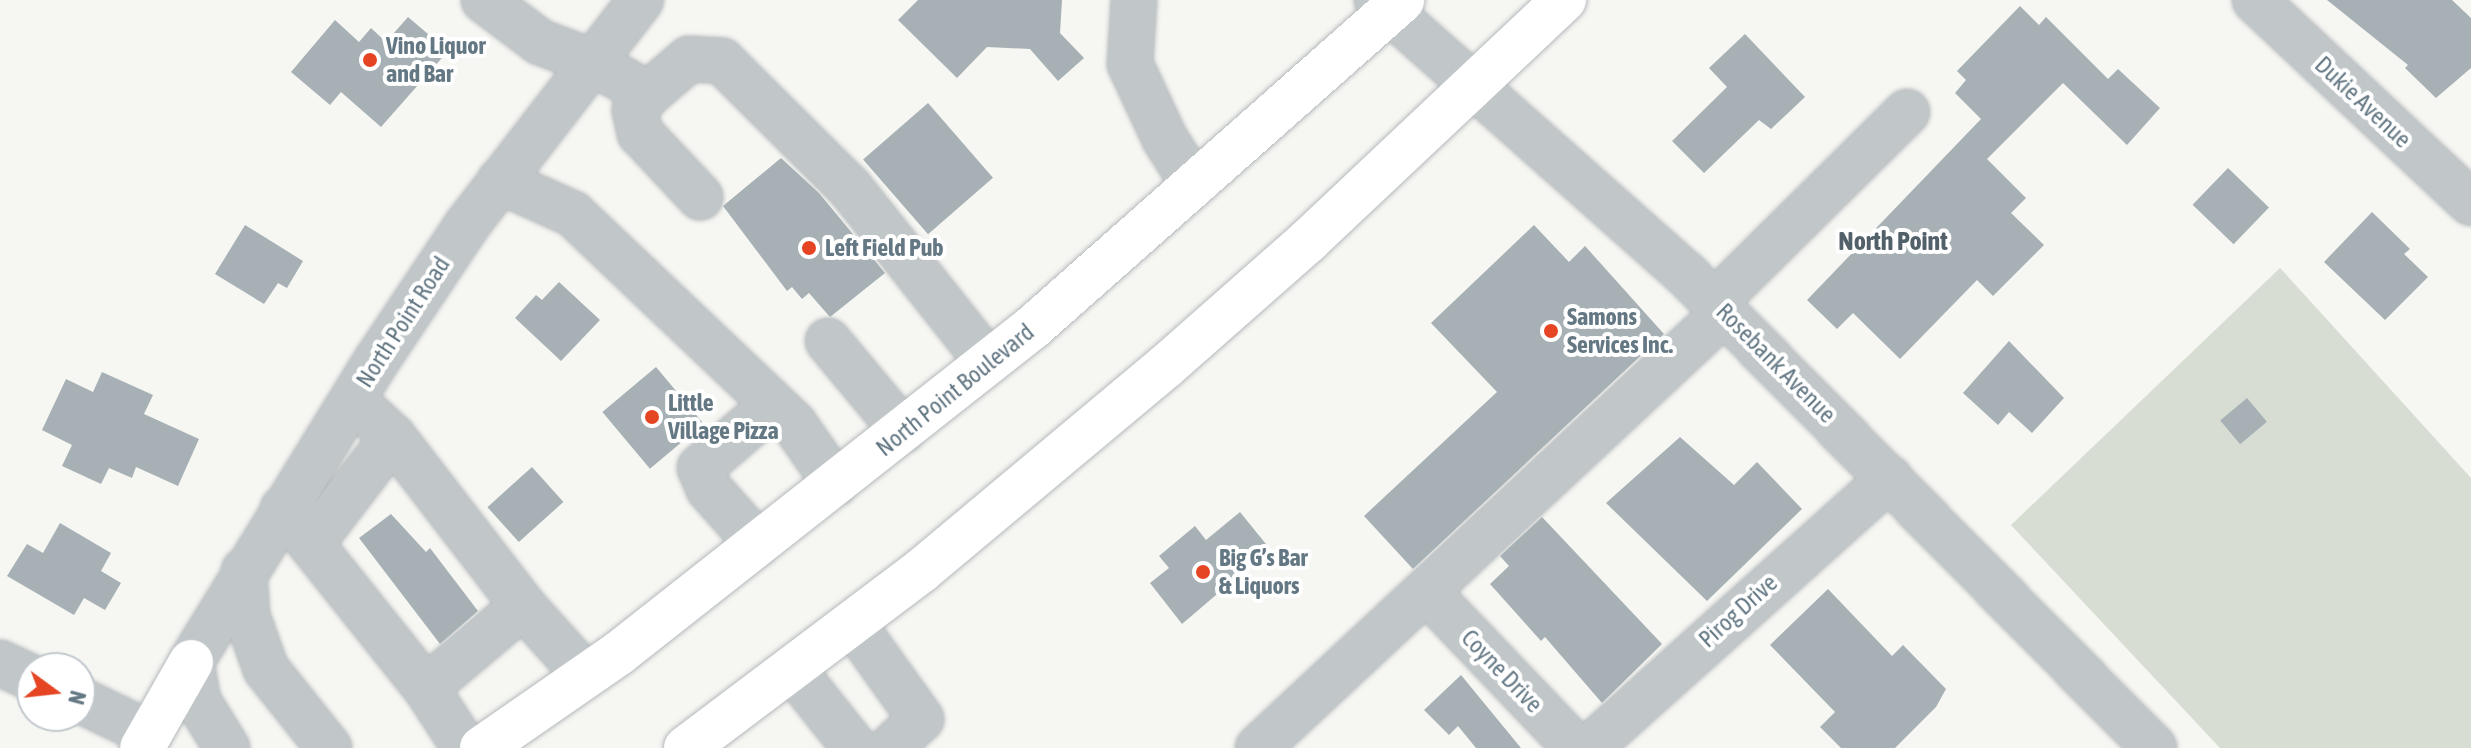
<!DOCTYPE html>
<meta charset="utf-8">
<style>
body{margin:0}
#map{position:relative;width:2471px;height:748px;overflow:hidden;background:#f6f6f2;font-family:"Asap Condensed",sans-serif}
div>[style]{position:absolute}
.green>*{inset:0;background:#d7ddd3}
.building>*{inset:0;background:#a7b1b5;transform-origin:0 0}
.roads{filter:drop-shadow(0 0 2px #b4b9bc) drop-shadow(0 0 2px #b4b9bc)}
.minor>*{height:44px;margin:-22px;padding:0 22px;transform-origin:22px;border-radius:22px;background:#c1c6c8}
.major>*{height:44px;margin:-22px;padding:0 22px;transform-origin:22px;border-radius:22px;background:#fff}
.dots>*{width:22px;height:22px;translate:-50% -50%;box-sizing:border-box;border:4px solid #fff;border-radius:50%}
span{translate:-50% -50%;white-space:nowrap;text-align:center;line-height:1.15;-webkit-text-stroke:8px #fff;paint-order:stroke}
.poi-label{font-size:24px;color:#647884;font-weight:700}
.left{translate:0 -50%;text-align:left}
.street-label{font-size:24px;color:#647884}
.neighbourhood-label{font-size:26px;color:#526069;font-weight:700}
.north{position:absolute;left:16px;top:652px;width:80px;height:80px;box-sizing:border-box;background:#fff;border:2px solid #c1c9ce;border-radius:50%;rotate:105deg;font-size:22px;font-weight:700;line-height:32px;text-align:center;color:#647884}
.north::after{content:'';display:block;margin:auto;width:28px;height:36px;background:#e54523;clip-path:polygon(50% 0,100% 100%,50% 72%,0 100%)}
</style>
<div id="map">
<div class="green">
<div style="clip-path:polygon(2280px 268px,2471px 478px,2471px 748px,2220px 748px,2011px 525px)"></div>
</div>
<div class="building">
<div style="clip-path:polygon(918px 0,1062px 0,1060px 33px,1084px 58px,1058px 81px,1030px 49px,987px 47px,957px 78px,898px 20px)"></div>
<div style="clip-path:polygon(2327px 0,2452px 0,2471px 18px,2471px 68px,2436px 98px,2405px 68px,2408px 65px)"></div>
<div style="clip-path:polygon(2020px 6px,2039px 25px,2046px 17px,2108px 79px,2118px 69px,2160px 108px,2127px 145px,2063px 83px,1987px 159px,2026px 198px,2011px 213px,2044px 245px,1993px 296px,1977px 280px,1900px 359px,1853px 313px,1837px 329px,1807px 300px,1981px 119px,1955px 93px,1966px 80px,1957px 71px)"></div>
<div style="clip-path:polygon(408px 17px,448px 51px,381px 127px,341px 92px,330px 105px,291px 72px,335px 20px,359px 42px,371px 28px,386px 42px)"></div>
<div style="clip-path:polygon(1745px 34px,1805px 97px,1771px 129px,1759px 120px,1704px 173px,1672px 141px,1727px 87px,1709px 68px)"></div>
<div style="left:928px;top:103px;width:99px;height:86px;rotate:49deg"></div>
<div style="clip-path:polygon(781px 158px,819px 193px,885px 273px,830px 317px,809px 293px,802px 299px,792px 287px,787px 291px,723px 206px)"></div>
<div style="left:2228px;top:168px;width:57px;height:51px;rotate:44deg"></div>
<div style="clip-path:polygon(2372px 212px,2410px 249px,2404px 254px,2428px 277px,2385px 320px,2324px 262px)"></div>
<div style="clip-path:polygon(245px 225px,303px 261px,287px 288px,278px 283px,264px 304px,215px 274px)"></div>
<div style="clip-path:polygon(1534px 225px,1569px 262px,1585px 246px,1664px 334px,1413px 569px,1364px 516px,1497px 392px,1431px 323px)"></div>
<div style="clip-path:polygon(559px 282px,600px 320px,561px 361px,515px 318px,536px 295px,542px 300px)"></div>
<div style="clip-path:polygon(2009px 341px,2064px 398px,2032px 433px,2009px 412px,1998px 425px,1963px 393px)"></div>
<div style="left:656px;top:367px;width:74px;height:70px;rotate:50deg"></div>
<div style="clip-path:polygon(102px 372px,153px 395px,144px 414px,199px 439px,178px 486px,136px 467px,132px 478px,109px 468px,101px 484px,62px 466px,72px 445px,42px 430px,66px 379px,93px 392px)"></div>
<div style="left:2247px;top:398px;width:31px;height:35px;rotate:50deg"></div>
<div style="clip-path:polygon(1680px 437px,1734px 485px,1757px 462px,1802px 509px,1707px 601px,1606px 503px)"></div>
<div style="left:532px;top:467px;width:47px;height:60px;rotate:48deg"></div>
<div style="clip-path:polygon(1240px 512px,1270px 549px,1182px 624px,1150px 583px,1169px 568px,1159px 556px,1195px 526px,1206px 540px)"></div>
<div style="clip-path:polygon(391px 514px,426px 552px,430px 548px,478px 611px,440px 644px,359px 538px)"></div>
<div style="clip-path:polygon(1542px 517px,1662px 644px,1602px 703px,1545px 637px,1541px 641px,1490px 584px,1509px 566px,1500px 556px)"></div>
<div style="clip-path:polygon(60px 523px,111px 553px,101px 571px,121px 583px,105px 610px,84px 598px,74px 615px,7px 576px,27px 544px,43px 553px)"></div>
<div style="clip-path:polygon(1828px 589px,1892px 656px,1903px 645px,1946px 689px,1936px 707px,1895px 748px,1841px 748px,1820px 727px,1835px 712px,1770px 645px)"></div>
<div style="clip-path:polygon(1461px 675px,1521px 748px,1476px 748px,1458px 726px,1449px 735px,1424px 710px)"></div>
</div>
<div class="roads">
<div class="minor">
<div style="left:484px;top:0;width:70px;rotate:36.9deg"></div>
<div style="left:540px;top:42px;width:53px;rotate:20.8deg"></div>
<div style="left:590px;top:61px;width:67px;rotate:29.6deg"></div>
<div style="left:648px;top:94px;width:54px;rotate:-40.5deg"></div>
<div style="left:689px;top:59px;width:33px;rotate:3deg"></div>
<div style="left:722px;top:61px;width:180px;rotate:44.8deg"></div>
<div style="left:850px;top:188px;width:222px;rotate:51.6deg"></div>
<div style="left:1134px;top:0;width:64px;rotate:93.6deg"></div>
<div style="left:1130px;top:64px;width:83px;rotate:65deg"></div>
<div style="left:1165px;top:139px;width:54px;rotate:57.8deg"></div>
<div style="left:1377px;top:0;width:413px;rotate:41.6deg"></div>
<div style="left:1686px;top:274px;width:666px;rotate:45.36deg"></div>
<div style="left:2255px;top:0;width:296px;rotate:43.2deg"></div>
<div style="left:648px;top:94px;width:21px;rotate:129deg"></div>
<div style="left:635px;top:110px;width:24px;rotate:78deg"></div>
<div style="left:640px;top:133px;width:88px;rotate:46.8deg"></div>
<div style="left:500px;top:181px;width:80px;rotate:24.3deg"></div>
<div style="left:573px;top:214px;width:305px;rotate:43.5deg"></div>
<div style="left:794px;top:424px;width:73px;rotate:55deg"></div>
<div style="left:1715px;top:302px;width:270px;rotate:-44.7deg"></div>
<div style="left:828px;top:341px;width:117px;rotate:50.2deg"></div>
<div style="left:353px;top:400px;width:54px;rotate:42.8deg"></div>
<div style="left:393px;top:437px;width:213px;rotate:52.4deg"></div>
<div style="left:283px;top:509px;width:229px;rotate:51.4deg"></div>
<div style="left:311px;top:544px;width:135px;rotate:-52.5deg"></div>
<div style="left:758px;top:544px;width:74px;rotate:-131.7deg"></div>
<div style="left:709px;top:489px;width:23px;rotate:-113deg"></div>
<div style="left:700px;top:468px;width:96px;rotate:-40.8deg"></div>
<div style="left:244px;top:571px;width:45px;rotate:86.2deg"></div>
<div style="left:247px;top:616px;width:56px;rotate:70.3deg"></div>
<div style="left:266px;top:669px;width:101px;rotate:51.4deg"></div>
<div style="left:1428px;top:593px;width:214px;rotate:46.3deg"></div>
<div style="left:853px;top:624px;width:117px;rotate:54.4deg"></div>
<div style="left:921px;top:719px;width:42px;rotate:136.9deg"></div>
<div style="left:0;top:663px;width:35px;rotate:25deg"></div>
<div style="left:793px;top:670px;width:100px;rotate:51.5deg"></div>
<div style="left:80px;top:700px;width:78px;rotate:25.9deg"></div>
<div style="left:227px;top:748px;width:55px;rotate:-121.7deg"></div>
<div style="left:198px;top:701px;width:40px;rotate:-100deg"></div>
<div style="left:191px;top:662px;width:355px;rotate:-58.4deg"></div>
<div style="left:377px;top:360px;width:162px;rotate:-56.3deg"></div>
<div style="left:467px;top:225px;width:284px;rotate:-52.3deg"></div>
<div style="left:465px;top:748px;width:72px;rotate:-123deg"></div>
<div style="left:426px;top:688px;width:127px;rotate:-40.2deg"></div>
<div style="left:523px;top:606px;width:94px;rotate:48deg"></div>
<div style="left:1258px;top:748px;width:639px;rotate:-43.03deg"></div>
<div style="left:1589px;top:748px;width:404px;rotate:-41.9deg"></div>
</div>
<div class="major">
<div style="left:142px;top:748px;width:99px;rotate:-60.3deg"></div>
<div style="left:482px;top:748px;width:167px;rotate:-34.7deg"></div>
<div style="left:619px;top:653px;width:527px;rotate:-38.22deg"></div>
<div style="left:1033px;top:327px;width:493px;rotate:-41.5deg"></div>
<div style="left:686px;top:748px;width:296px;rotate:-37deg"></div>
<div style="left:922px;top:570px;width:317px;rotate:-39.9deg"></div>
<div style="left:1165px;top:367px;width:191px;rotate:-41.4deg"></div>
<div style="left:1308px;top:241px;width:352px;rotate:-43.3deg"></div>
</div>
</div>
<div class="dots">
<div style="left:370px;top:60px;background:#e54523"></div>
<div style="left:809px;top:248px;background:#e54523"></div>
<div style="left:1551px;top:331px;background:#e54523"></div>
<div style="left:652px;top:417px;background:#e54523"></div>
<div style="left:1203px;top:572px;background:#e54523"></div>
</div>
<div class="poi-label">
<span class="left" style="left:386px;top:60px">Vino Liquor<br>and Bar</span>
<span class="left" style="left:825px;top:248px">Left Field Pub</span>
<span class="left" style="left:1567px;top:331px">Samons<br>Services Inc.</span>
<span class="left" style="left:668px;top:417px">Little<br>Village Pizza</span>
<span class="left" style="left:1219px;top:572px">Big G’s Bar<br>&amp; Liquors</span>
</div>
<div class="street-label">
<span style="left:2363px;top:102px;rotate:43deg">Dukie Avenue</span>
<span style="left:403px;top:322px;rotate:-57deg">North Point Road</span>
<span style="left:1776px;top:363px;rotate:45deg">Rosebank Avenue</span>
<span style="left:955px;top:390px;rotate:-39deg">North Point Boulevard</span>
<span style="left:1738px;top:611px;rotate:-42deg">Pirog Drive</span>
<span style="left:1502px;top:671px;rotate:46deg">Coyne Drive</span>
</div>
<div class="neighbourhood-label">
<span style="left:1893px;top:242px">North Point</span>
</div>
<div class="north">N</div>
</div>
